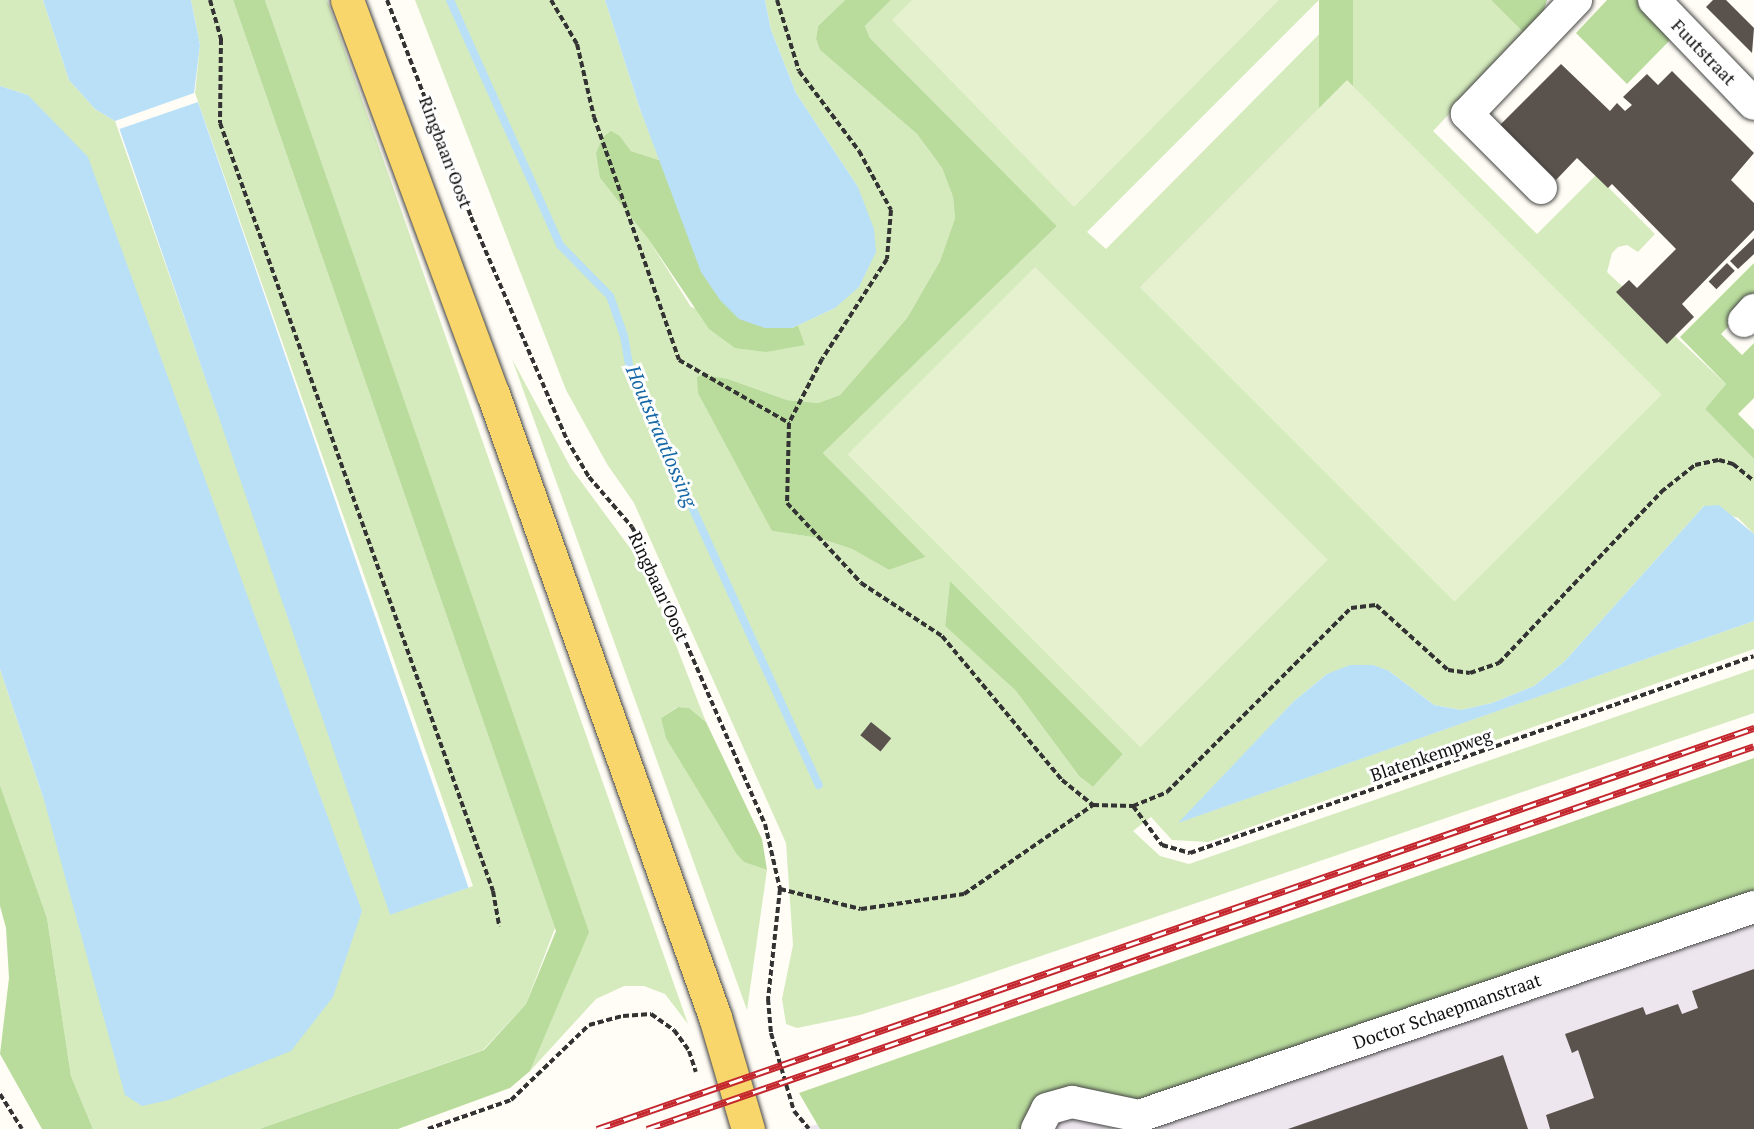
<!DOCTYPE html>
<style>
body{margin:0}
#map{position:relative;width:1754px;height:1129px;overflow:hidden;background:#fffdf5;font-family:"PT Serif",serif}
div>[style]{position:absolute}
.industrial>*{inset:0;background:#eee6ef}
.green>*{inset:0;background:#d5ebbd}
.forest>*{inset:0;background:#b9dc9c;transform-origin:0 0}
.pitch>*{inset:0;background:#e6f2cf;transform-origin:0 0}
.water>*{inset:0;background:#b9e0f7;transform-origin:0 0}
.stream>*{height:8px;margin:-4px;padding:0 4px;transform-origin:4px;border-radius:4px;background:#b9e0f7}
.building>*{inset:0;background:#5a524d;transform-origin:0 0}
.path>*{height:4px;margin-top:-2px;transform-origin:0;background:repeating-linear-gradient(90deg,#333 0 6px,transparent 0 9px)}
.roads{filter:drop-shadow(0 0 2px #444) drop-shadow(0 0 2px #444)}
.minor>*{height:32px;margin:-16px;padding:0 16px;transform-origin:16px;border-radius:16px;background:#fff}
.major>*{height:33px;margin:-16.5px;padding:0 16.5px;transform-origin:16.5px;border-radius:16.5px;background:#f9d66b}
.rail>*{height:7px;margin-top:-3.5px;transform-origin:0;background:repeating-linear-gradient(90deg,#fff 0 14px,#c4262e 0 28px);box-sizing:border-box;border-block:2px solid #c4262e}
span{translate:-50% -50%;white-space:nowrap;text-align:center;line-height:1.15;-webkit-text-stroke:6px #fff;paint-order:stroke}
.street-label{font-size:18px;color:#111}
.water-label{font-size:20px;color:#1768a6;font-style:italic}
</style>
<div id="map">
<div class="industrial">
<div style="clip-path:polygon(1754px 877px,1754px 1129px,800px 1129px,1750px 878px)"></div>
</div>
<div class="green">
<div style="clip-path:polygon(0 0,43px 0,69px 80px,95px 109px,115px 121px,394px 913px,473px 886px,195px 93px,200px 45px,191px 0,233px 0,555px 928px,526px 1004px,483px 1050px,259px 1129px,93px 1129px,71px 1076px,47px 918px,0 785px,0 669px,44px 800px,28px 95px,0 86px)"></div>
<div style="clip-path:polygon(265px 0,327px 0,688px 1024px,665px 994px,644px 986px,624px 986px,596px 999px,530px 1071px,588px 932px)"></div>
<div style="clip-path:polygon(evenodd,415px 0,605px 0,640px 109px,662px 161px,631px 151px,620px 136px,600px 178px,649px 240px,691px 307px,805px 345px,798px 325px,835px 308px,858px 187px,796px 93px,771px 30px,765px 0,845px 0,818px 26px,816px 39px,820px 50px,917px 134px,942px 168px,953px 197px,955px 218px,940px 261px,907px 318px,840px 395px,818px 403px,787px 400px,728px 379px,772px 531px,819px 538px,852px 549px,889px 570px,926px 557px,823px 453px,1057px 226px,870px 38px,865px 26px,891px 0,1319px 0,1087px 232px,1106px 249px,1353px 0,1491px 0,1525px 34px,1433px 131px,1537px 234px,1596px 175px,1655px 234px,1638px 252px,1627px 245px,1618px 247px,1612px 253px,1607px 272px,1726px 384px,1705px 409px,1754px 459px,1754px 534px,1738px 518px,1704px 506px,1564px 662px,1534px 686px,1492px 703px,1461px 710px,1434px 705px,1389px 671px,1327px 674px,1293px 702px,1180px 822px,1754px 621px,1754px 649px,1208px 842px,1172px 840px,1151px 817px,1133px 831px,1160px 856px,1189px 864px,1754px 669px,1754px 713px,953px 986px,860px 1015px,797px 1028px,786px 1024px,782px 999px,793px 945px,786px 843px,634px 503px,607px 464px,566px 390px,415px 0,950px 582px,1123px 754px,1093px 787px,1079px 776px,1016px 691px,945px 626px,950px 582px)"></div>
<div style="clip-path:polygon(512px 359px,571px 468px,647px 571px,706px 722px,689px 708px,677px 707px,661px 718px,745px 862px,767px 870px,747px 1010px)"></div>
</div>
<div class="forest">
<div style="clip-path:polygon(233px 0,265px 0,589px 932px,530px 1071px,510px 1088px,398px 1129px,259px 1129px,484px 1050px,526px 1004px,556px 931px)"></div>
<div style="clip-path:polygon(845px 0,891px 0,865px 26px,870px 38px,1057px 226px,823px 453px,926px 557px,889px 570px,852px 549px,819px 538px,772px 531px,698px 393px,697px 377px,703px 375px,728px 379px,787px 400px,818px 403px,840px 395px,907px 318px,940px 261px,955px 218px,953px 197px,942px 168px,917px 134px,820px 50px,816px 39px,818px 26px)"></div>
<div style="left:1319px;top:0;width:34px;height:328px"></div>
<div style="clip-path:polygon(1491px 0,1547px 0,1542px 16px,1525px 34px)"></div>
<div style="clip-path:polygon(1607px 0,1639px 0,1674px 36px,1627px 84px,1576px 33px)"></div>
<div style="clip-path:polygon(611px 131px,620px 136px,631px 151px,662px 161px,667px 174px,792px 328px,798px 325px,805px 345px,766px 352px,735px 348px,709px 329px,649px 240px,600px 178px,596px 153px,603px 137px)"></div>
<div style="clip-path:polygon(1754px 263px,1754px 301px,1721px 334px,1742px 355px,1754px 343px,1754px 398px,1738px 414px,1754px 430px,1754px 459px,1705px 409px,1726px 384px,1680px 337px)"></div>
<div style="clip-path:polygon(950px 581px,1123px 754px,1093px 787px,1079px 776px,1016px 691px,945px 626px)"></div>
<div style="clip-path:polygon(678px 707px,689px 708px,706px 722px,762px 839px,767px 870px,744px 862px,736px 853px,666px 738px,661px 718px)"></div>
<div style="clip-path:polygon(1754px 758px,1754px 895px,1138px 1101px,1083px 1096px,1033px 1129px,820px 1129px,799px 1093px)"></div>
<div style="clip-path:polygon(0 785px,47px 918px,71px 1076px,93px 1129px,42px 1129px,0 1054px,9px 978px,6px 928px,0 906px)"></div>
</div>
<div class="pitch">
<div style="clip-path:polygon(912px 0,1279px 0,1074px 207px,892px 20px)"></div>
<div style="left:1347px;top:80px;width:445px;height:293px;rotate:45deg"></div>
<div style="left:1035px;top:267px;width:414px;height:265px;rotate:45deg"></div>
</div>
<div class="water">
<div style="clip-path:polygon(43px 0,191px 0,200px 45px,194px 93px,115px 121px,95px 109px,69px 80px)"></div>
<div style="clip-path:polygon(605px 0,765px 0,771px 30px,796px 93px,858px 187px,874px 229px,876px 252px,859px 287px,835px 308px,792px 328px,765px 328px,739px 319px,720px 300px,701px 272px,640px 109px)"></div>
<div style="clip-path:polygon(0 86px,28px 95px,88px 157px,362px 911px,333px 997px,291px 1051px,169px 1100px,142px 1106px,125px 1095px,44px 800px,0 669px)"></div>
<div style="left:198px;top:102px;width:831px;height:83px;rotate:71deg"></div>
<div style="clip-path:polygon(1719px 505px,1754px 534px,1754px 621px,1178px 823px,1293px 702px,1327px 674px,1350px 665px,1373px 665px,1389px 671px,1434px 705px,1461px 710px,1492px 703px,1534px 686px,1564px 662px,1704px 506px)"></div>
</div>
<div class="stream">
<div style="left:450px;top:0;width:269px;rotate:65.8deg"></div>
<div style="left:560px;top:245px;width:71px;rotate:45.6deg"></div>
<div style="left:610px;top:296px;width:42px;rotate:70.7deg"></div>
<div style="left:624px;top:336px;width:36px;rotate:80deg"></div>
<div style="left:630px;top:371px;width:455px;rotate:65.5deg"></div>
</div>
<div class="building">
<div style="clip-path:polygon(1713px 0,1726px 0,1754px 28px,1752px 53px,1706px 7px)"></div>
<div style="clip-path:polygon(1561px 64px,1610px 111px,1617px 103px,1625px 111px,1632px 105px,1623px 97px,1647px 74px,1658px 85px,1672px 71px,1754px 153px,1731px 180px,1754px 203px,1754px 230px,1682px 304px,1694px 317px,1667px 344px,1616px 292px,1629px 280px,1637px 288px,1676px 249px,1612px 184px,1608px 188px,1577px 158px,1556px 180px,1500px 125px)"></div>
<div style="clip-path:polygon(1754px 238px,1754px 254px,1738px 269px,1730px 261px)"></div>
<div style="left:1727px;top:263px;width:11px;height:26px;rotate:45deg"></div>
<div style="left:871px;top:722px;width:26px;height:17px;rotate:39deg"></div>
<div style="clip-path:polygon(1754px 969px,1754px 1129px,1550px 1129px,1546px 1115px,1594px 1098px,1578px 1050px,1572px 1053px,1565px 1034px,1643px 1007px,1646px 1015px,1678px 1004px,1682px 1014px,1698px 1008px,1692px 991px)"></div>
<div style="clip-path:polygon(1503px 1055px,1528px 1129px,1288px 1129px)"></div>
</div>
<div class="path">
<div style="left:210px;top:0;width:41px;rotate:74.2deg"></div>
<div style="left:221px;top:39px;width:84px;rotate:90.7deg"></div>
<div style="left:220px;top:123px;width:815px;rotate:70.43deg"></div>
<div style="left:493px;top:891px;width:36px;rotate:80deg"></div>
<div style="left:387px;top:0;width:233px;rotate:68.8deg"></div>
<div style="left:471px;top:217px;width:243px;rotate:66.7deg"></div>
<div style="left:567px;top:440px;width:43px;rotate:59.3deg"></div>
<div style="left:589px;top:477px;width:66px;rotate:49.3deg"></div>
<div style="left:632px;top:527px;width:38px;rotate:61deg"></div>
<div style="left:650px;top:560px;width:288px;rotate:66.5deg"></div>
<div style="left:765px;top:824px;width:67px;rotate:77deg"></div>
<div style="left:780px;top:889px;width:111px;rotate:96.2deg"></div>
<div style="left:768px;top:999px;width:34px;rotate:85deg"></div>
<div style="left:771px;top:1033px;width:81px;rotate:73.6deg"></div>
<div style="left:794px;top:1111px;width:23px;rotate:50deg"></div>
<div style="left:551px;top:0;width:51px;rotate:59.4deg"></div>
<div style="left:577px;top:44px;width:75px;rotate:76.9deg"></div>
<div style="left:594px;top:117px;width:257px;rotate:70.7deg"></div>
<div style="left:679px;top:360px;width:127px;rotate:29.8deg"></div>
<div style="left:777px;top:0;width:74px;rotate:72.8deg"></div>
<div style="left:799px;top:71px;width:100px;rotate:53.1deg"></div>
<div style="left:859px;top:151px;width:67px;rotate:61.5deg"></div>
<div style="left:891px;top:210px;width:49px;rotate:94.7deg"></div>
<div style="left:887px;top:259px;width:119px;rotate:123deg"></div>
<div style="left:822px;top:359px;width:72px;rotate:117.3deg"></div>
<div style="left:789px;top:423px;width:80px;rotate:91.4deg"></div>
<div style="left:787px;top:503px;width:109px;rotate:47.2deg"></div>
<div style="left:861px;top:583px;width:97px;rotate:33.2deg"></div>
<div style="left:942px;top:636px;width:187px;rotate:50.2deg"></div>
<div style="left:1062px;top:780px;width:40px;rotate:39deg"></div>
<div style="left:1093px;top:805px;width:40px;rotate:1.4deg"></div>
<div style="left:1133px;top:806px;width:37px;rotate:-22deg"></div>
<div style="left:1167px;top:792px;width:260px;rotate:-45deg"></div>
<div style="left:1351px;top:608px;width:25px;rotate:-7deg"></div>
<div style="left:1376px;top:605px;width:97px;rotate:42.1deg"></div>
<div style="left:1448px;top:670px;width:22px;rotate:8deg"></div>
<div style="left:1470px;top:673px;width:31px;rotate:-19deg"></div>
<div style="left:1499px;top:663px;width:236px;rotate:-46.5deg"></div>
<div style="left:1661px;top:492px;width:43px;rotate:-38.5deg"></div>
<div style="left:1695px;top:465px;width:25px;rotate:-12deg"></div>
<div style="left:1719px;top:460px;width:15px;rotate:16deg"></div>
<div style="left:1733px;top:464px;width:27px;rotate:39deg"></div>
<div style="left:1133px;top:806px;width:49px;rotate:53.4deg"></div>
<div style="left:1162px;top:845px;width:29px;rotate:16deg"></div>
<div style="left:1190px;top:853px;width:597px;rotate:-19.25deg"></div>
<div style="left:780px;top:889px;width:83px;rotate:13.9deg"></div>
<div style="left:861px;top:909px;width:104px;rotate:-8.3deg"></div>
<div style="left:964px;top:894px;width:157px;rotate:-34.6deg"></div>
<div style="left:0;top:1094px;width:41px;rotate:57.8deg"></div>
<div style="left:428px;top:1129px;width:88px;rotate:-19.3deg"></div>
<div style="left:511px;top:1100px;width:108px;rotate:-43.9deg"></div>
<div style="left:589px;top:1025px;width:35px;rotate:-15deg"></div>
<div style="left:623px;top:1016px;width:28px;rotate:-4deg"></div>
<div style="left:651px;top:1014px;width:28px;rotate:35deg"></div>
<div style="left:674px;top:1030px;width:26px;rotate:54deg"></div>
<div style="left:689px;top:1051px;width:22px;rotate:72deg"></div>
</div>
<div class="roads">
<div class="minor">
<div style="left:1654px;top:0;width:144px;rotate:46.1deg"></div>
<div style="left:1541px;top:188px;width:105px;rotate:-135deg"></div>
<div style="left:1467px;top:114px;width:158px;rotate:-46.3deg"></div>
<div style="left:1744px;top:321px;width:15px;rotate:-48deg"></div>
<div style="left:1037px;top:1129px;width:22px;rotate:-63deg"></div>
<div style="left:1047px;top:1109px;width:26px;rotate:-16deg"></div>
<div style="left:1072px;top:1102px;width:68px;rotate:11.8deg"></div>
<div style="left:1139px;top:1116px;width:650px;rotate:-18.77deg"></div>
</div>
<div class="major">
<div style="left:347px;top:0;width:420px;rotate:69.7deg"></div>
<div style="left:493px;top:394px;width:661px;rotate:70.39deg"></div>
<div style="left:715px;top:1017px;width:117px;rotate:73.6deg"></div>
</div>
</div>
<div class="rail">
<div style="left:597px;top:1129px;width:1225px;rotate:-19.12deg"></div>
<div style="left:647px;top:1129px;width:1171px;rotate:-19.08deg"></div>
</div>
<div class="street-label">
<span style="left:1704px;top:52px;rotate:46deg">Fuutstraat</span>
<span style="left:446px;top:152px;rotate:69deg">Ringbaan Oost</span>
<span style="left:659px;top:586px;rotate:65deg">Ringbaan Oost</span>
<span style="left:1431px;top:755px;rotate:-19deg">Blatenkempweg</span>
<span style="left:1447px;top:1011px;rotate:-19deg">Doctor Schaepmanstraat</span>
</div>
<div class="water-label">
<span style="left:662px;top:436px;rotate:67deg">Houtstraatlossing</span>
</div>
</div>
